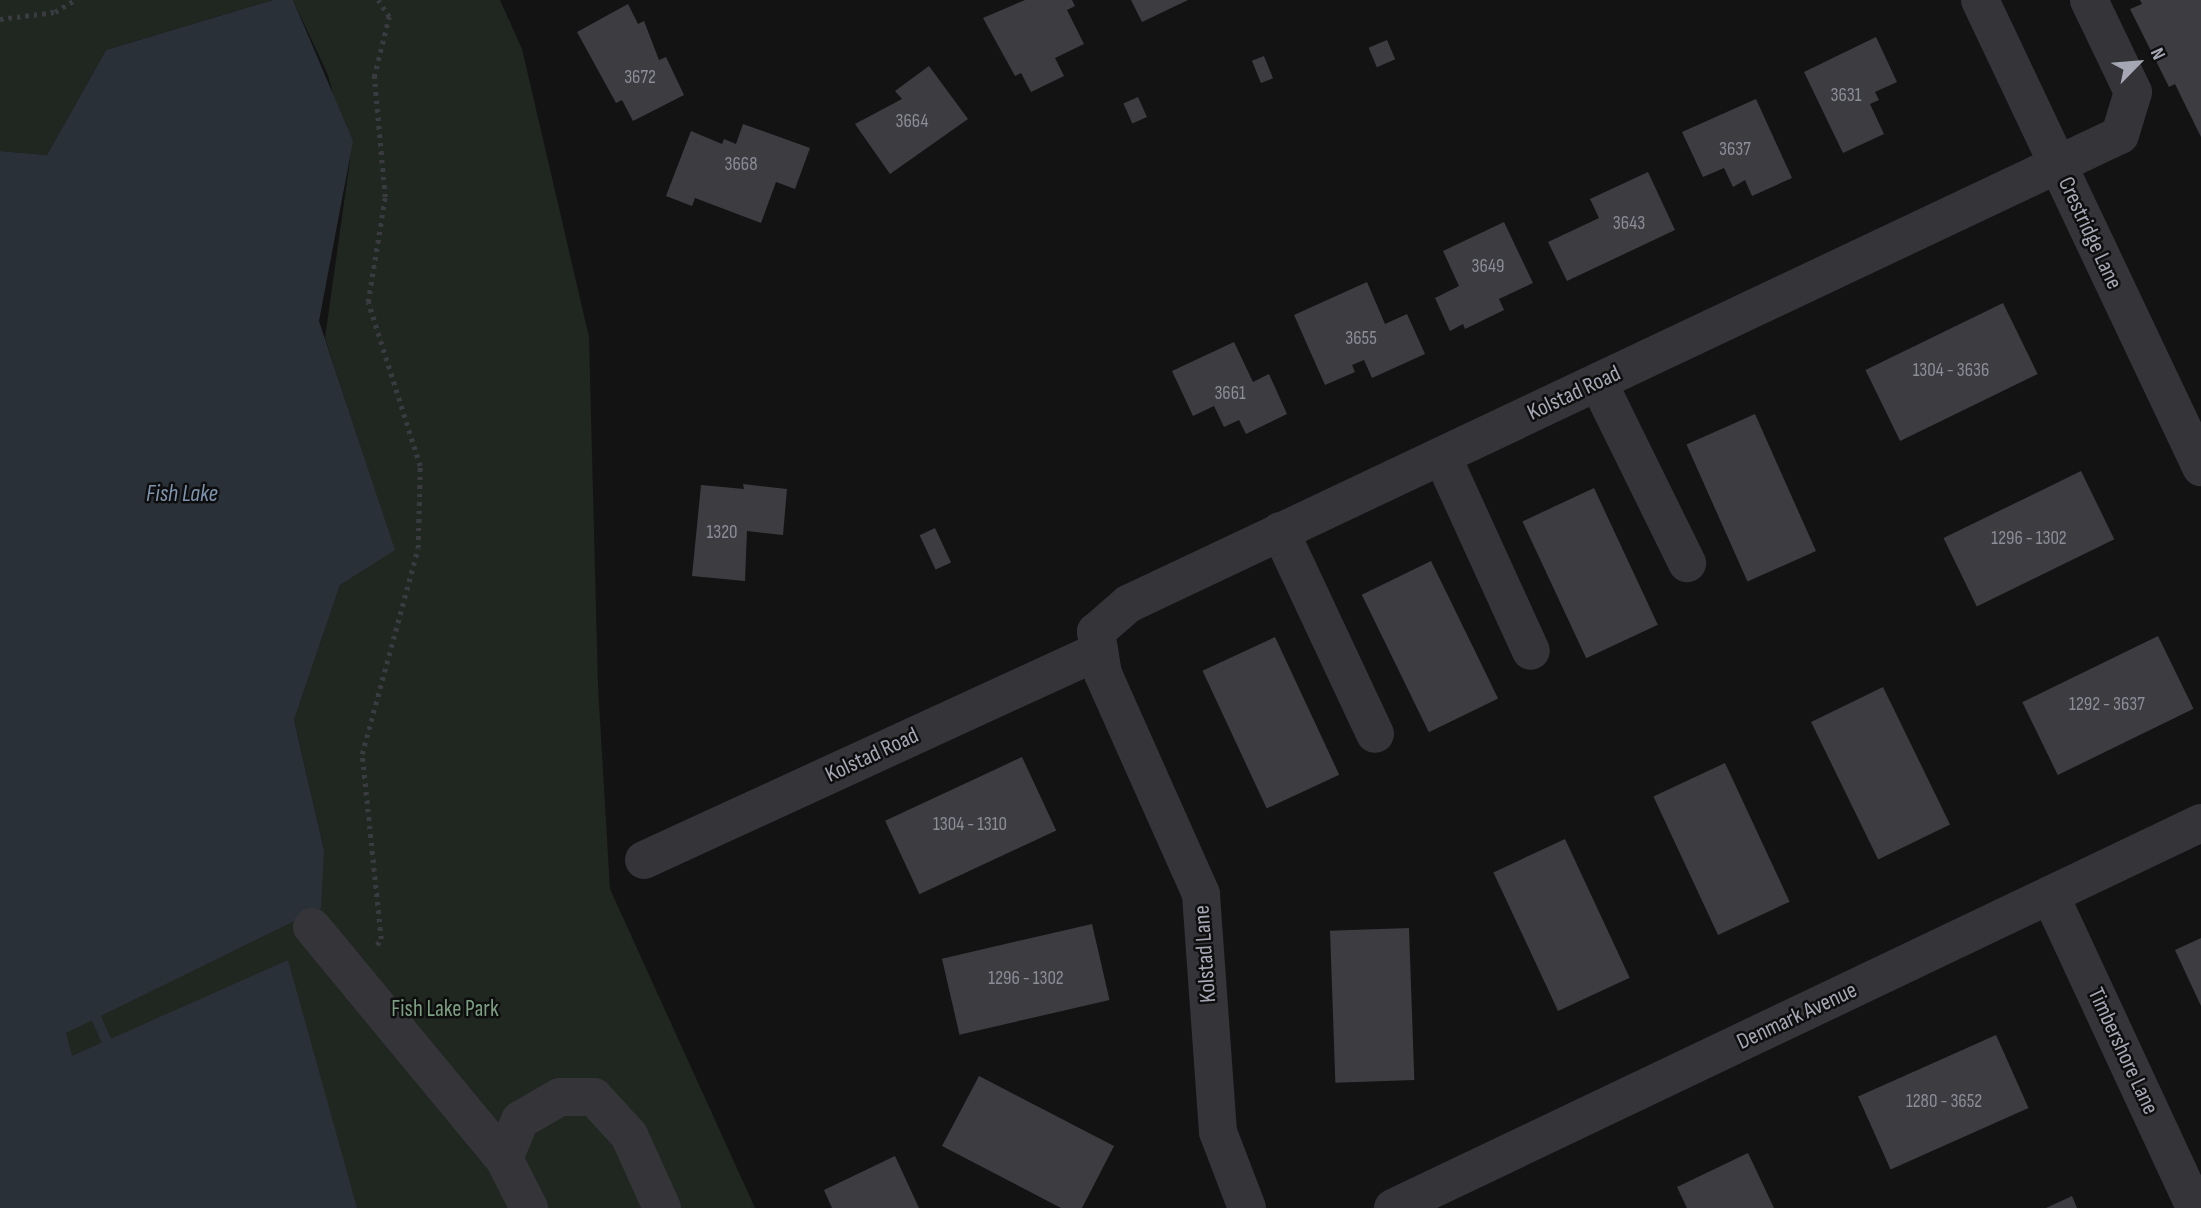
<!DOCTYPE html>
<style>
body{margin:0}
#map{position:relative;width:2201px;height:1208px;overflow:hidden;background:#131314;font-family:"Sofia Sans Condensed",sans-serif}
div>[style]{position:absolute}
.green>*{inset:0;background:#1f2720}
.water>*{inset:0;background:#2a3037}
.stream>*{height:10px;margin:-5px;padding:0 5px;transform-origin:5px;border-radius:5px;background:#2a3037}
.building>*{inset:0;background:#3d3d41;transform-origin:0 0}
.path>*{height:4.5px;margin-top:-2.25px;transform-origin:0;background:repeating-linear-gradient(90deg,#3a3b40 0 3.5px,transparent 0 8.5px)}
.minor>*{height:38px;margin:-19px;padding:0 19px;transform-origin:19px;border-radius:19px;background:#343439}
span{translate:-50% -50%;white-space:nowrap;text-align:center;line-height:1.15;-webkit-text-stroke:5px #0e0e0f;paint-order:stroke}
.number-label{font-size:19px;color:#8b8d97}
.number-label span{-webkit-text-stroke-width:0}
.street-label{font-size:23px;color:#a5a8b4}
.park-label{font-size:23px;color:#7c9f81}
.water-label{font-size:24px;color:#7d93ae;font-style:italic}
.north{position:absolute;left:2103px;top:28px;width:70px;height:70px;-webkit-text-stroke:5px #0e0e0f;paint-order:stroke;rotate:65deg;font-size:19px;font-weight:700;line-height:28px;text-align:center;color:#a5a8b4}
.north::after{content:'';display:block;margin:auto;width:24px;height:32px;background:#a5a8b4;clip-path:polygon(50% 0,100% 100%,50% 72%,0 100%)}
</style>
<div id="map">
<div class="green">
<div style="clip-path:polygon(0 0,273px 0,106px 50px,47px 155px,0 151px)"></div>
<div style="clip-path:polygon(293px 0,500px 0,522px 49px,589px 337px,598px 686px,610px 889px,755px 1208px,0 1208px,0 1046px,324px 850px,294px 720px,340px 585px,394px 549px,325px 338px,350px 160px,328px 75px)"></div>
</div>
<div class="water">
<div style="clip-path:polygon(273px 0,293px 0,353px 141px,319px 321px,395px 550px,340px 585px,294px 720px,324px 850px,321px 908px,66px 1033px,72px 1056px,288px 960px,357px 1208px,0 1208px,0 151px,47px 155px,106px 50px)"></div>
</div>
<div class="stream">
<div style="left:90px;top:1005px;width:50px;rotate:65deg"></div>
</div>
<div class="building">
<div style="clip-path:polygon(1025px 0,1072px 0,1075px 6px,1067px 10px,1084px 44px,1055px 58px,1064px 76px,1031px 92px,1021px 73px,1015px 76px,983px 18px)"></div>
<div style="clip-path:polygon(1131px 0,1188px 0,1142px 22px)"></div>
<div style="clip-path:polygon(2140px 0,2201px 0,2201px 137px,2175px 84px,2169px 87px,2130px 9px,2142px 4px)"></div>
<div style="clip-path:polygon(628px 4px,638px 24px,644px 21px,659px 60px,666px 57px,684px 95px,633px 121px,622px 100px,616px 103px,577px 32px)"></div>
<div style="clip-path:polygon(1876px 37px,1897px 82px,1875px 92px,1879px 100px,1870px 104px,1884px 134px,1843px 153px,1804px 72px)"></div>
<div style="left:1387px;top:40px;width:21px;height:20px;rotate:67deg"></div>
<div style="left:1264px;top:56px;width:24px;height:13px;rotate:68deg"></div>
<div style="clip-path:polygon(929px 66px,968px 119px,890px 174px,855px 124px,902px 99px,895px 91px)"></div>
<div style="left:1138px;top:97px;width:22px;height:16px;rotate:66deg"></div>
<div style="clip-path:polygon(1756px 99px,1792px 178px,1752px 196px,1745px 180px,1733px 187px,1724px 168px,1703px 177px,1682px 132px)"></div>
<div style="clip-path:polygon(743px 124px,810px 148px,795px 189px,776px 182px,761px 223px,695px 198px,692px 206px,666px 196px,691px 131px,722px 144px,724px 139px,736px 144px)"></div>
<div style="clip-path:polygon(1648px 172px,1675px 230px,1567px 281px,1548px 242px,1599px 218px,1590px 199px)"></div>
<div style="clip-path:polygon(1504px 222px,1533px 283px,1499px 299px,1504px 310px,1465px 329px,1463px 324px,1450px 331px,1435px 298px,1459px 286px,1443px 251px)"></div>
<div style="clip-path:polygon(1367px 282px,1385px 324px,1407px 314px,1425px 354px,1372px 378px,1364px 360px,1352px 365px,1355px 372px,1325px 385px,1294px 315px)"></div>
<div style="left:2003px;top:303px;width:79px;height:153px;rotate:64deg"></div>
<div style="clip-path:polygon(1234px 342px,1253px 382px,1269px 374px,1287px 414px,1246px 434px,1239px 420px,1224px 427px,1214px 406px,1193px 416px,1172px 371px)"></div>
<div style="left:1755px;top:414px;width:150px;height:75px;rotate:66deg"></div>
<div style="left:2081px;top:471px;width:76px;height:153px;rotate:64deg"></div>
<div style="clip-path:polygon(743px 484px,787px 489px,783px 535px,747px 531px,745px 581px,692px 576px,701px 485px,744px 489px)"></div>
<div style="left:1594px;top:488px;width:151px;height:79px;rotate:65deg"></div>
<div style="left:935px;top:528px;width:38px;height:17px;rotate:65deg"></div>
<div style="left:1431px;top:561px;width:153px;height:77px;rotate:64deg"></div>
<div style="left:2158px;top:636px;width:81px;height:151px;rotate:64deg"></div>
<div style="left:1275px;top:637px;width:152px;height:80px;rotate:65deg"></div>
<div style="left:1883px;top:687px;width:153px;height:80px;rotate:64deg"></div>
<div style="left:1022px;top:757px;width:81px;height:151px;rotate:65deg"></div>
<div style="left:1725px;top:763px;width:153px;height:79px;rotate:65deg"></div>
<div style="left:1565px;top:839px;width:153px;height:79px;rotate:65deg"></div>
<div style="left:1092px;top:924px;width:78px;height:154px;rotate:77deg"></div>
<div style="left:1409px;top:928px;width:152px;height:79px;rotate:88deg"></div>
<div style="clip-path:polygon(2201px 938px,2201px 1006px,2175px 950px)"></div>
<div style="left:1996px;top:1035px;width:80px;height:151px;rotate:66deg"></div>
<div style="clip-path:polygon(979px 1076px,1114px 1146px,1082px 1208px,1061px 1208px,942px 1146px)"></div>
<div style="clip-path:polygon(1748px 1153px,1774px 1208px,1687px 1208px,1677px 1187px)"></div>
<div style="clip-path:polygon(895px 1156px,919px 1208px,832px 1208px,824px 1190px)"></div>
<div style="clip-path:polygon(2072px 1196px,2077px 1208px,2046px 1208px)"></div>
</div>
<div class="path">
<div style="left:0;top:19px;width:55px;rotate:-7.3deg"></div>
<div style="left:55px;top:12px;width:23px;rotate:-31deg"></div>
<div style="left:377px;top:945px;width:7px;rotate:-56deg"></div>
<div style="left:381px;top:939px;width:186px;rotate:-95.9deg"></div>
<div style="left:362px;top:754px;width:213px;rotate:-74.8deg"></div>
<div style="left:418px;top:548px;width:82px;rotate:-88.6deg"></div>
<div style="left:420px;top:466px;width:172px;rotate:-107.6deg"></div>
<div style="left:368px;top:302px;width:106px;rotate:-80.8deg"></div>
<div style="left:385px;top:197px;width:121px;rotate:-95.2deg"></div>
<div style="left:374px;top:77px;width:62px;rotate:-76deg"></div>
<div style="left:389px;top:17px;width:20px;rotate:-123deg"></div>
</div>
<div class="minor">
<div style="left:1980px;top:0;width:517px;rotate:64.67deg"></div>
<div style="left:1598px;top:382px;width:202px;rotate:63.8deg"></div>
<div style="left:1442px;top:456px;width:214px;rotate:65.5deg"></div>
<div style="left:1280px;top:531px;width:224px;rotate:64.9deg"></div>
<div style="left:644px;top:860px;width:501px;rotate:-24.67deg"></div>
<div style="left:2050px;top:895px;width:345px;rotate:65.1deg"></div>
<div style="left:312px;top:927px;width:301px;rotate:50.4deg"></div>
<div style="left:529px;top:1208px;width:55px;rotate:-117deg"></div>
<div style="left:504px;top:1159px;width:42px;rotate:-67.7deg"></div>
<div style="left:520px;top:1120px;width:46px;rotate:-29.9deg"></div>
<div style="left:560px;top:1097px;width:34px"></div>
<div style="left:594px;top:1097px;width:52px;rotate:47.4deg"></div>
<div style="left:629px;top:1135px;width:80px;rotate:65.7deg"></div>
<div style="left:1247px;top:1208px;width:81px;rotate:-110.9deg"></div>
<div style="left:1218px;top:1132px;width:239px;rotate:-94.1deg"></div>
<div style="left:1201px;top:894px;width:241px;rotate:-114deg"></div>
<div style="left:1103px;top:674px;width:43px;rotate:-99.5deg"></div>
<div style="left:1096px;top:632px;width:43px;rotate:-41.2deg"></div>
<div style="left:1128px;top:604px;width:1097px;rotate:-25.3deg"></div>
<div style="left:2120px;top:135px;width:45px;rotate:-73.2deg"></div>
<div style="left:2133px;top:92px;width:102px;rotate:-115.6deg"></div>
<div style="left:1393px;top:1208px;width:895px;rotate:-25.48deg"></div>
</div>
<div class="number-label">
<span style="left:640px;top:78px">3672</span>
<span style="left:1846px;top:96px">3631</span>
<span style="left:912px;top:122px">3664</span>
<span style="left:1735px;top:150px">3637</span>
<span style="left:741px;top:165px">3668</span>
<span style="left:1629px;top:224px">3643</span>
<span style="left:1488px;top:267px">3649</span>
<span style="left:1361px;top:339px">3655</span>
<span style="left:1951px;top:371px">1304 - 3636</span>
<span style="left:1230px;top:394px">3661</span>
<span style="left:722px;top:533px">1320</span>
<span style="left:2029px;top:539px">1296 - 1302</span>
<span style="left:2107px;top:705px">1292 - 3637</span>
<span style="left:970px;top:825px">1304 - 1310</span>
<span style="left:1026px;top:979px">1296 - 1302</span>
<span style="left:1944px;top:1102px">1280 - 3652</span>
</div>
<div class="street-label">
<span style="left:2090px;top:233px;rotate:65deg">Crestridge Lane</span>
<span style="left:1574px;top:393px;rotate:-25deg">Kolstad Road</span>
<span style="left:872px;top:755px;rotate:-25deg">Kolstad Road</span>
<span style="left:1205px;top:954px;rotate:-94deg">Kolstad Lane</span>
<span style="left:1797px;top:1016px;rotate:-25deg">Denmark Avenue</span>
<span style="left:2123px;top:1051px;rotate:65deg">Timbershore Lane</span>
</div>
<div class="park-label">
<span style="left:445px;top:1009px">Fish Lake Park</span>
</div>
<div class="water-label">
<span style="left:182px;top:494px">Fish Lake</span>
</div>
<div class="north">N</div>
</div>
